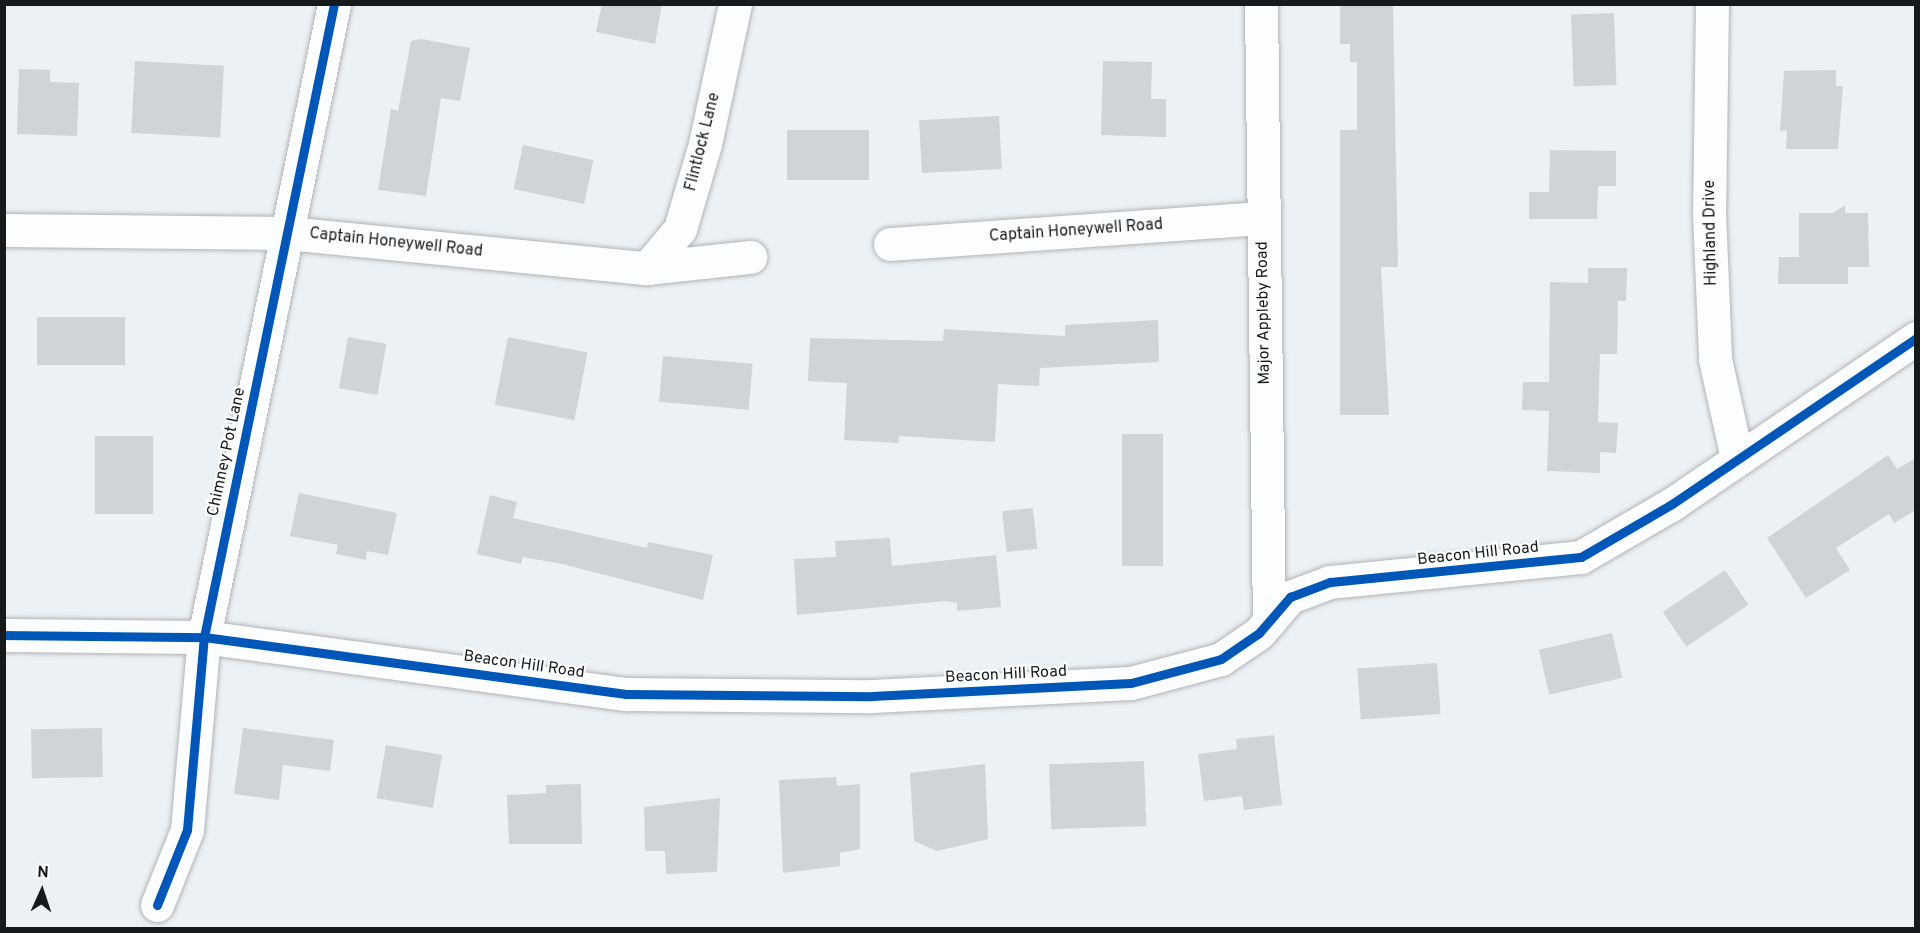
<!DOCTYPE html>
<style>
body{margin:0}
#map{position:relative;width:1920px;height:933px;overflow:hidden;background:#ecf1f5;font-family:Overpass,sans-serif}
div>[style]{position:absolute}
.building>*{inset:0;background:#d0d4d7;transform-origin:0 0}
.roads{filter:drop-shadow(0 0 2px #b1b4b7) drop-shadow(0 0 2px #b1b4b7)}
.street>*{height:33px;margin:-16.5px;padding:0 16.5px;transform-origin:16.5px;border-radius:16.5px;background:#fcfdfe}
.cycleway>*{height:9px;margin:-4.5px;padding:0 4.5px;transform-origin:4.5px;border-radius:4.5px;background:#0057b8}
span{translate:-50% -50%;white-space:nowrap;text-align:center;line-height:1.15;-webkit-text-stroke:4.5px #fbfdfe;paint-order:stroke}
.street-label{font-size:16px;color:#171a1d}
.frame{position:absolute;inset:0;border:6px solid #171a1d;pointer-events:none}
.north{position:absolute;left:12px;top:861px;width:60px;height:60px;-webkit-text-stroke:4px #fbfdfe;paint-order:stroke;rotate:3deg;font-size:16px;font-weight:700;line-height:24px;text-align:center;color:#171a1d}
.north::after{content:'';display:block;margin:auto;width:21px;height:27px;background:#171a1d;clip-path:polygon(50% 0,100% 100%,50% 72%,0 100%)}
</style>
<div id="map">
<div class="building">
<div style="clip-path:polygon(602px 4px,662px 4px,655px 44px,596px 32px)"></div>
<div style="clip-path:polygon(1340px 4px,1393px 4px,1398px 267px,1381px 267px,1389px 415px,1340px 415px,1340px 130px,1357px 130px,1357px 62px,1350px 62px,1350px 44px,1340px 44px)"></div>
<div style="left:1614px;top:13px;width:72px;height:43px;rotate:88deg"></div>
<div style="clip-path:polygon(421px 39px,470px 48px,460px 101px,441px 98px,426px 196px,378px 190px,391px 109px,398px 111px,411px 41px)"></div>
<div style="left:135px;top:61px;width:89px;height:72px;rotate:3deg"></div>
<div style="clip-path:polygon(1103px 61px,1152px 62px,1151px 99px,1166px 99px,1166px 137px,1101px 135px)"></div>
<div style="clip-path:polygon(19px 69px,50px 70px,50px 82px,79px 83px,77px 136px,17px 134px)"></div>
<div style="clip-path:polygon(1836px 70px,1836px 86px,1843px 86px,1838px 149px,1786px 149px,1787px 130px,1780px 131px,1784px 71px)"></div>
<div style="left:999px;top:116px;width:53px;height:80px;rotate:87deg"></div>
<div style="left:787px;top:130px;width:82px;height:50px"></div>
<div style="left:523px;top:145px;width:72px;height:45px;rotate:12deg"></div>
<div style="clip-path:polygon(1550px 150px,1616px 151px,1616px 186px,1598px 186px,1597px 219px,1529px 219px,1529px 192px,1549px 192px)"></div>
<div style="clip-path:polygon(1845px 205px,1845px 213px,1868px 213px,1869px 267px,1848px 267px,1848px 284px,1778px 284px,1779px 257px,1799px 257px,1799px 213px,1833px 213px)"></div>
<div style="clip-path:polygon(1588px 268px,1627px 268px,1626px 301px,1618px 301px,1617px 354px,1600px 354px,1598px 422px,1618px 423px,1616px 453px,1600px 452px,1600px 473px,1547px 471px,1549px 411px,1522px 410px,1523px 382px,1549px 382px,1550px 282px,1588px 283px)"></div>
<div style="left:37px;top:317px;width:88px;height:48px"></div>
<div style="clip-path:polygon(1158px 320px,1159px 362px,1040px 368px,1039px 386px,998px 384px,995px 442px,899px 436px,899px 443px,844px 440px,847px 383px,808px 381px,810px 338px,943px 341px,944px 329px,1065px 336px,1065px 325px)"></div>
<div style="left:348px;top:337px;width:39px;height:52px;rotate:10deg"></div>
<div style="left:508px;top:337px;width:81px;height:69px;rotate:11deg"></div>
<div style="left:663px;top:356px;width:90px;height:46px;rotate:5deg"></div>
<div style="left:1122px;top:434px;width:41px;height:132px"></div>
<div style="left:95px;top:436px;width:58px;height:78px"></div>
<div style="clip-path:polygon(1888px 455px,1897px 469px,1916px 458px,1916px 510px,1894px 523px,1889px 514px,1836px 548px,1850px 570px,1806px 598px,1767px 538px)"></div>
<div style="clip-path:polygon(299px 493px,397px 513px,388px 555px,367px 551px,366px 560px,336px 554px,338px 545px,290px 536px)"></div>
<div style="clip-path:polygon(490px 495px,517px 502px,513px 518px,647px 548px,648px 542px,713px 555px,703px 600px,562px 564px,523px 557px,521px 564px,477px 554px)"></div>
<div style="left:1033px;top:508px;width:41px;height:31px;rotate:84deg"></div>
<div style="clip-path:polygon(890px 538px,892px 566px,996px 555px,1001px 607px,957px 611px,957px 603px,945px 601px,797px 615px,794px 559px,836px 557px,835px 541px)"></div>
<div style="left:1725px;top:570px;width:42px;height:75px;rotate:56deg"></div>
<div style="left:1612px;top:633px;width:46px;height:75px;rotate:77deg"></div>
<div style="left:1437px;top:663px;width:51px;height:80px;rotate:86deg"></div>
<div style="left:102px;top:728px;width:49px;height:71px;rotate:89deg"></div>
<div style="clip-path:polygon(243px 728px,334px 740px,330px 771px,283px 765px,279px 800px,234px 794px)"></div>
<div style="clip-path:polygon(1274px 735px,1282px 805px,1244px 810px,1242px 796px,1204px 801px,1198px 754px,1237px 749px,1236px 739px)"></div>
<div style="left:386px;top:745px;width:57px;height:54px;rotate:10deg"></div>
<div style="left:1144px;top:761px;width:65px;height:95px;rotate:88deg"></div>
<div style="clip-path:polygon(985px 764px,988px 839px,937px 851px,914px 841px,910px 773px)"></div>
<div style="clip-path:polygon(836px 777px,837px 786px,860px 784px,860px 849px,840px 853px,840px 866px,783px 873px,779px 780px)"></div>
<div style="clip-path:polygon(581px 784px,582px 844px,509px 844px,507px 795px,546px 793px,546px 785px)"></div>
<div style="clip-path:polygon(720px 798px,717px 872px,666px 874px,665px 851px,645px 851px,644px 807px)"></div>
</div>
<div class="roads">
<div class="street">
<div style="left:1261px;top:4px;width:618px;rotate:89.26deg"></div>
<div style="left:1712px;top:4px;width:209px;rotate:90.8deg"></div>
<div style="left:1709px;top:213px;width:146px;rotate:87.6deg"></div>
<div style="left:1715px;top:359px;width:101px;rotate:77.5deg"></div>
<div style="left:4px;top:230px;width:283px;rotate:0.6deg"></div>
<div style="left:287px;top:233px;width:362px;rotate:5.6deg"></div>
<div style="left:647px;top:268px;width:104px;rotate:-6.1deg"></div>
<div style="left:890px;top:244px;width:374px;rotate:-4deg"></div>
<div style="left:647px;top:268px;width:51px;rotate:-49.8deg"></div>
<div style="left:680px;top:229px;width:89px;rotate:-73.6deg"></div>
<div style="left:705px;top:144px;width:143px;rotate:-77.9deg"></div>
<div style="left:4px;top:635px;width:200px;rotate:0.6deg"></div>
<div style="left:204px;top:637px;width:426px;rotate:7.7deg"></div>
<div style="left:626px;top:694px;width:246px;rotate:0.5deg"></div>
<div style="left:872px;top:696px;width:259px;rotate:-2.9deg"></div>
<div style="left:1131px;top:683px;width:93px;rotate:-14.9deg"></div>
<div style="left:1221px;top:659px;width:46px;rotate:-34.4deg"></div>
<div style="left:1259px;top:633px;width:48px;rotate:-49.3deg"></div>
<div style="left:1290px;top:597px;width:43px;rotate:-20.6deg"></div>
<div style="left:1330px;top:582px;width:252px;rotate:-5.7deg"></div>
<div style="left:1581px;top:557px;width:105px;rotate:-30.2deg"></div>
<div style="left:1672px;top:504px;width:295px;rotate:-34.2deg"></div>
<div style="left:157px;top:905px;width:81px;rotate:-68.2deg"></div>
<div style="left:187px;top:830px;width:194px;rotate:-85deg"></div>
<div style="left:204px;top:637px;width:646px;rotate:-78.39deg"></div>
</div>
</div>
<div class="cycleway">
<div style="left:4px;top:635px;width:200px;rotate:0.6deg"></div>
<div style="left:204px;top:637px;width:426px;rotate:7.7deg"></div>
<div style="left:626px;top:694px;width:246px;rotate:0.5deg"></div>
<div style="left:872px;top:696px;width:259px;rotate:-2.9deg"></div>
<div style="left:1131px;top:683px;width:93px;rotate:-14.9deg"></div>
<div style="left:1221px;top:659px;width:46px;rotate:-34.4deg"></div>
<div style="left:1259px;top:633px;width:48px;rotate:-49.3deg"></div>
<div style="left:1290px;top:597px;width:43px;rotate:-20.6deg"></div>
<div style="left:1330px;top:582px;width:252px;rotate:-5.7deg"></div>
<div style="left:1581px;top:557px;width:105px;rotate:-30.2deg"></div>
<div style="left:1672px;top:504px;width:295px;rotate:-34.2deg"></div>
<div style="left:157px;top:905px;width:81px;rotate:-68.2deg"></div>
<div style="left:187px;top:830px;width:194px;rotate:-85deg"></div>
<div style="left:204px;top:637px;width:646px;rotate:-78.39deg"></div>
</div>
<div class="street-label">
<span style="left:703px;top:142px;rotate:-76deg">Flintlock Lane</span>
<span style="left:1076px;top:231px;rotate:-4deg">Captain Honeywell Road</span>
<span style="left:1711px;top:233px;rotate:-91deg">Highland Drive</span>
<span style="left:396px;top:243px;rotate:6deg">Captain Honeywell Road</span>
<span style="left:1264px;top:313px;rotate:-91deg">Major Appleby Road</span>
<span style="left:227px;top:452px;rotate:-78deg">Chimney Pot Lane</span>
<span style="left:1478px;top:554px;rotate:-6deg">Beacon Hill Road</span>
<span style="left:524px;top:665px;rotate:8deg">Beacon Hill Road</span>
<span style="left:1006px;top:675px;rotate:-3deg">Beacon Hill Road</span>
</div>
<div class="frame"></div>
<div class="north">N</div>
</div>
